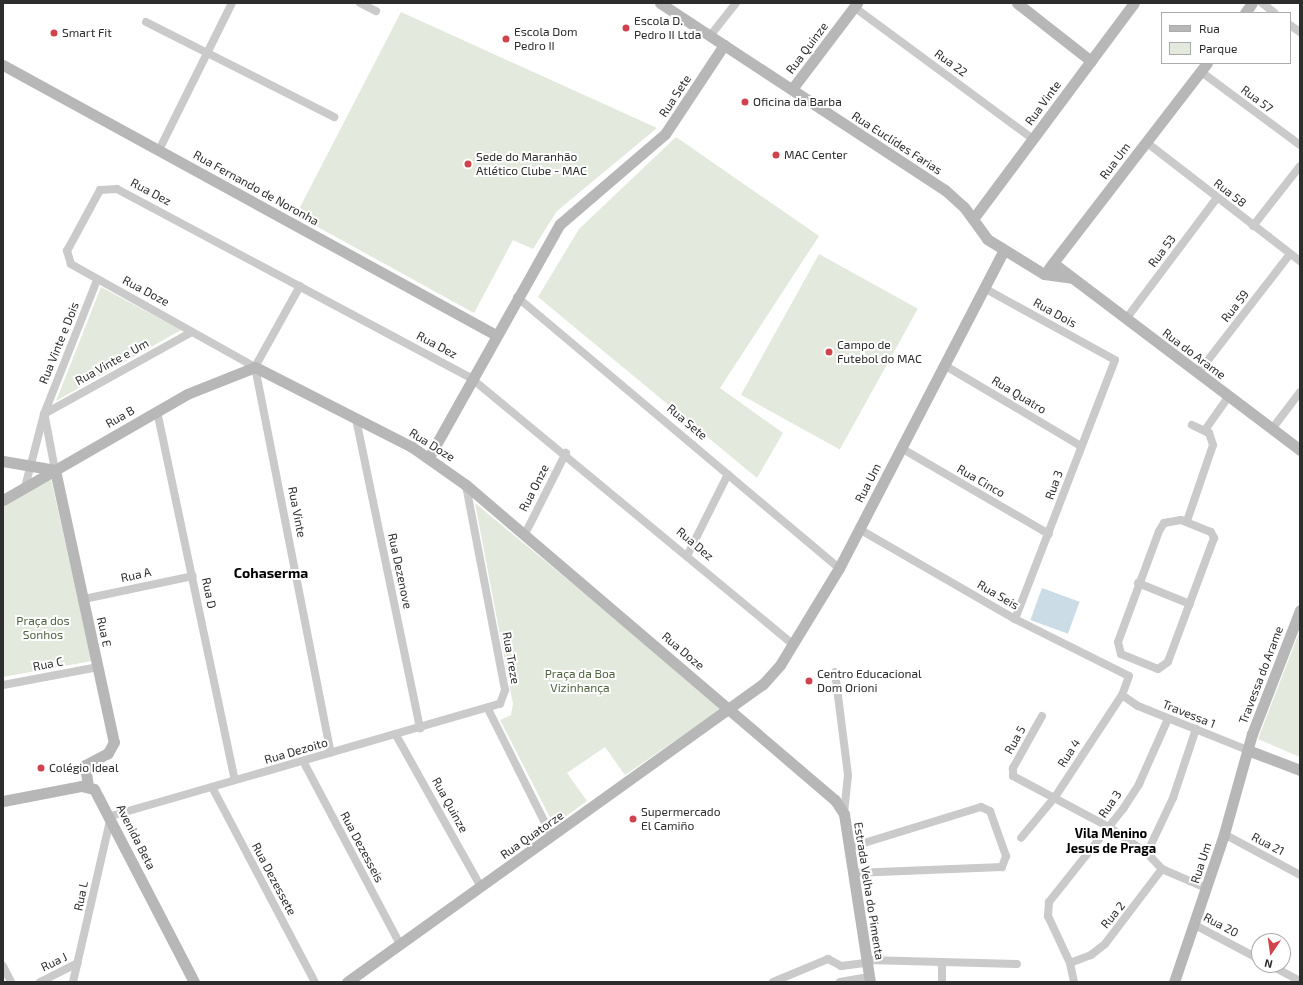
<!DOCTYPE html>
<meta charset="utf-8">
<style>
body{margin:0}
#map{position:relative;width:1303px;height:985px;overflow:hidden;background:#fff;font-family:"Exo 2",sans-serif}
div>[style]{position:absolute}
.green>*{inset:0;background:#e3e9dd;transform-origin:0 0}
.water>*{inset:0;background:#cbdce7;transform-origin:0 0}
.street>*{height:8px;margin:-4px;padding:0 4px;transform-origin:4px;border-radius:4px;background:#cacaca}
.secondary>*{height:11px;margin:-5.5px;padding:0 5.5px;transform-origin:5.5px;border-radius:5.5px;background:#b7b7b7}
.dots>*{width:11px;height:11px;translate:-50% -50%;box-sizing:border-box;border:2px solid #fff;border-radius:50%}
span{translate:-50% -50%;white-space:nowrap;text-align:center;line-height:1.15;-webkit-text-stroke:4px #fff;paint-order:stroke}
.poi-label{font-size:12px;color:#2d2d2d}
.left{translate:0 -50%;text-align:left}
.street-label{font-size:12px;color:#2d2d2d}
.park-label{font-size:12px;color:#516440}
.neighbourhood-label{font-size:13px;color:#000;font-weight:700}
.quarter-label{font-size:14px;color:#000;font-weight:700}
.frame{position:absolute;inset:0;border:4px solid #2d2d2d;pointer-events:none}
.legend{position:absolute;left:1161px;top:12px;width:130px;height:52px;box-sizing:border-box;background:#fff;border:1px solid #ababab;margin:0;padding:5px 7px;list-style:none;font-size:12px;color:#2d2d2d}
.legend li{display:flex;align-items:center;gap:8px;height:20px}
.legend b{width:20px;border:1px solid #ababab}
.north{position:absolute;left:1251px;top:933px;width:40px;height:40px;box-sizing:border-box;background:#fff;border:1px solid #ababab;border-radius:50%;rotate:193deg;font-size:11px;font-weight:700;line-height:16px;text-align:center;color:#2d2d2d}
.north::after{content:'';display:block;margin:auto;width:14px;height:18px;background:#d0434d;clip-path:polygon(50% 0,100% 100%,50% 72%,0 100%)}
</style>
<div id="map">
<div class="green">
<div style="clip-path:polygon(401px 12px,657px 128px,557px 211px,533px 249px,513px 240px,474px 313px,296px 215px)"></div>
<div style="clip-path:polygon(676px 137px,819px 236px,720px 388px,783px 433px,757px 478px,538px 297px,579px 229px)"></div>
<div style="left:819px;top:254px;width:113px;height:161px;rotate:29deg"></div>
<div style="clip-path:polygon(101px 287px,181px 330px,56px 401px)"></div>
<div style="clip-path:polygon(51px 479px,92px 661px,3px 677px,3px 506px)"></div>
<div style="clip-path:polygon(475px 503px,723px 708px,625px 775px,605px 747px,567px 773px,587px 801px,554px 825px,500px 720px,511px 715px,513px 704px)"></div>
<div style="clip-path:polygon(1300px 630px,1300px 757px,1258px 739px)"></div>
</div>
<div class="water">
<div style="left:1042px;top:588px;width:40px;height:34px;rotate:20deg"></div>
</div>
<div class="street">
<div style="left:360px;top:3px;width:18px;rotate:27deg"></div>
<div style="left:1262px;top:3px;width:16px;rotate:38deg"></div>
<div style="left:854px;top:7px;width:222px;rotate:36.4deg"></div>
<div style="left:146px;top:22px;width:211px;rotate:26.8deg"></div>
<div style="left:1290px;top:25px;width:12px;rotate:35deg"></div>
<div style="left:710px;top:36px;width:42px;rotate:-51.8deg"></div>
<div style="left:1200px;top:71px;width:124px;rotate:36.5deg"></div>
<div style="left:1146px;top:142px;width:195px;rotate:37.7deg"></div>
<div style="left:159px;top:150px;width:164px;rotate:-63.6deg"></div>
<div style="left:1253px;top:226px;width:76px;rotate:-51.9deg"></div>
<div style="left:300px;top:286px;width:93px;rotate:119.1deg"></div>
<div style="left:255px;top:367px;width:393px;rotate:78.9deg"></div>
<div style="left:984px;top:288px;width:149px;rotate:28.8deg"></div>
<div style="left:1115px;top:360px;width:278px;rotate:111.1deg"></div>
<div style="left:517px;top:297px;width:421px;rotate:40.1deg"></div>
<div style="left:1126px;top:319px;width:151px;rotate:-53.1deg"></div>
<div style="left:944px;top:365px;width:159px;rotate:30.6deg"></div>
<div style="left:255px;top:367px;width:211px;rotate:-150.8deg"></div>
<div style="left:71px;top:264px;width:14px;rotate:-107deg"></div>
<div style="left:67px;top:251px;width:69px;rotate:-61.6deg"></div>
<div style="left:100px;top:190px;width:17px;rotate:-3deg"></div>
<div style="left:117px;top:189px;width:401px;rotate:28.1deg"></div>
<div style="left:471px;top:378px;width:417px;rotate:39.6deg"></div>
<div style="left:1198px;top:373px;width:150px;rotate:-52.3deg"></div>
<div style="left:157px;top:411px;width:377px;rotate:78.1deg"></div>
<div style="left:44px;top:414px;width:169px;rotate:-29deg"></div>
<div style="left:45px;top:417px;width:54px;rotate:79.3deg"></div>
<div style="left:356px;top:419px;width:316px;rotate:78.3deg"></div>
<div style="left:1272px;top:429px;width:46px;rotate:-52.9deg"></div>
<div style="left:1205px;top:430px;width:42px;rotate:-54.8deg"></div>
<div style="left:901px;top:448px;width:171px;rotate:30.2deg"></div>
<div style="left:25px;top:487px;width:75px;rotate:-75.4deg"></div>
<div style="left:44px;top:414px;width:144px;rotate:-68.4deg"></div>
<div style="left:1181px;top:520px;width:32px;rotate:22deg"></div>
<div style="left:1211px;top:532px;width:7px;rotate:63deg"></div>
<div style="left:1214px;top:538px;width:132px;rotate:110.4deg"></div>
<div style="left:1168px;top:662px;width:12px;rotate:145deg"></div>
<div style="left:1158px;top:669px;width:40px;rotate:-158deg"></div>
<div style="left:1121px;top:654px;width:12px;rotate:-104deg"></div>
<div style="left:1118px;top:642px;width:118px;rotate:-69.7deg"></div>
<div style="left:1159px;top:531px;width:9px;rotate:-58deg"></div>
<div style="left:1164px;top:523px;width:17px;rotate:-10deg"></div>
<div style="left:1187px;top:521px;width:80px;rotate:-71.1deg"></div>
<div style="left:1213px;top:445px;width:13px;rotate:-108deg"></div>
<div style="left:1209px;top:433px;width:19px;rotate:-155deg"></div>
<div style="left:859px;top:529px;width:180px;rotate:30deg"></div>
<div style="left:1015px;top:619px;width:127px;rotate:26.6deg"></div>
<div style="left:1129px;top:676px;width:20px;rotate:110deg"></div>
<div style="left:1122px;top:695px;width:122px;rotate:123.3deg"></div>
<div style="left:1055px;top:797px;width:53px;rotate:129.7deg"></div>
<div style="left:525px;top:534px;width:91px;rotate:-63.2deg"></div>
<div style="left:688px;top:554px;width:89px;rotate:-63.4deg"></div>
<div style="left:1138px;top:583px;width:56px;rotate:22deg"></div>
<div style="left:84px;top:599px;width:111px;rotate:-11.9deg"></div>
<div style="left:835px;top:672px;width:104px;rotate:82.8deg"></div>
<div style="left:848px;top:775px;width:39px;rotate:96deg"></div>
<div style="left:3px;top:685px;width:97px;rotate:-10.7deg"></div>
<div style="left:1122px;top:695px;width:19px;rotate:35deg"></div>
<div style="left:1138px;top:706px;width:121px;rotate:21.9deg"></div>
<div style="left:488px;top:709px;width:143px;rotate:63.4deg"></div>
<div style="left:1042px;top:716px;width:60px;rotate:119.1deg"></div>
<div style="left:1013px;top:768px;width:8px;rotate:90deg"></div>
<div style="left:1013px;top:776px;width:109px;rotate:28deg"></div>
<div style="left:1109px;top:827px;width:46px;rotate:34.4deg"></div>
<div style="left:1147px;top:853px;width:22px;rotate:47deg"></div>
<div style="left:1162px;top:869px;width:48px;rotate:23.4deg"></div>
<div style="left:396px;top:735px;width:174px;rotate:60.8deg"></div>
<div style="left:303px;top:761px;width:207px;rotate:62.1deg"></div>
<div style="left:212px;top:787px;width:221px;rotate:62.2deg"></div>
<div style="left:1224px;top:834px;width:86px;rotate:28.3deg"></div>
<div style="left:851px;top:847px;width:136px;rotate:-17.1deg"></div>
<div style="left:981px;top:807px;width:10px;rotate:24deg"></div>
<div style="left:990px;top:811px;width:48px;rotate:70.4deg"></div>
<div style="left:1006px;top:856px;width:12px;rotate:110deg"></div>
<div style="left:1002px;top:867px;width:148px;rotate:177.7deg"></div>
<div style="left:1147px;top:853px;width:61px;rotate:-64.7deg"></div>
<div style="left:1173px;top:798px;width:73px;rotate:-71.6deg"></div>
<div style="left:1193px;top:924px;width:75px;rotate:27.9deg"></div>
<div style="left:867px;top:960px;width:150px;rotate:1.5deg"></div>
<div style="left:1070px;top:963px;width:22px;rotate:-21deg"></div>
<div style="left:1091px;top:955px;width:18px;rotate:-38deg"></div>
<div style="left:1105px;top:944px;width:94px;rotate:-52.8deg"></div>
<div style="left:1270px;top:965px;width:34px;rotate:28deg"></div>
<div style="left:3px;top:966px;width:18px;rotate:63deg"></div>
<div style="left:40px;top:982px;width:42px;rotate:-26.6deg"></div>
<div style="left:73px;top:982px;width:170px;rotate:-77.1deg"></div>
<div style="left:111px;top:816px;width:405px;rotate:-16.1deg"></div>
<div style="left:500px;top:704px;width:15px;rotate:-70deg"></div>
<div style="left:505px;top:690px;width:209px;rotate:-100.8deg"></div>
<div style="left:773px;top:982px;width:60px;rotate:-22.7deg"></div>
<div style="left:828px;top:959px;width:15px;rotate:28deg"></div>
<div style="left:841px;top:966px;width:26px;rotate:-7deg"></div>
<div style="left:840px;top:982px;width:29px;rotate:-10deg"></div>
<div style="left:942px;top:982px;width:20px;rotate:-90deg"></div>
<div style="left:1074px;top:982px;width:19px;rotate:-102deg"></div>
<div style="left:1070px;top:963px;width:52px;rotate:-115.1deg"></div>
<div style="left:1048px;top:916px;width:14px;rotate:-86deg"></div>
<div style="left:1049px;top:902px;width:119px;rotate:-51.5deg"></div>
<div style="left:1123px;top:809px;width:30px;rotate:-57deg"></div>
<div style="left:1139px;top:784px;width:71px;rotate:-66deg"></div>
</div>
<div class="secondary">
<div style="left:660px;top:3px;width:341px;rotate:33.3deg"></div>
<div style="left:945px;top:190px;width:25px;rotate:42deg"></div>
<div style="left:964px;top:207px;width:39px;rotate:54deg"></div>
<div style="left:987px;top:239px;width:67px;rotate:31.6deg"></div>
<div style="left:1044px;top:274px;width:28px;rotate:8deg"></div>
<div style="left:1017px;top:3px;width:94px;rotate:38.1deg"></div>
<div style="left:1245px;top:13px;width:12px;rotate:-55deg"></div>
<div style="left:3px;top:65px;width:562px;rotate:28.71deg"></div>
<div style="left:792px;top:89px;width:108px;rotate:-52.9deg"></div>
<div style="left:973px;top:219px;width:269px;rotate:-53.3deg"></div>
<div style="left:1053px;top:263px;width:310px;rotate:37.1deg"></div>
<div style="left:1049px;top:268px;width:259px;rotate:-52.4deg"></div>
<div style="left:429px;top:457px;width:267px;rotate:-60.7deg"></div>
<div style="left:560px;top:224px;width:138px;rotate:-40.6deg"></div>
<div style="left:665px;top:134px;width:107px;rotate:-56.5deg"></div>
<div style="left:3px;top:461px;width:53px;rotate:9.8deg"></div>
<div style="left:55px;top:470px;width:278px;rotate:77.8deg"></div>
<div style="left:114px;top:742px;width:13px;rotate:119deg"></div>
<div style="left:108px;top:753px;width:26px;rotate:152deg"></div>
<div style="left:85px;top:765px;width:21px;rotate:82deg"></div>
<div style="left:3px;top:500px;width:212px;rotate:-29.9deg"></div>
<div style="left:187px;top:394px;width:73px;rotate:-21.7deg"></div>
<div style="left:255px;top:367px;width:176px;rotate:27deg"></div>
<div style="left:412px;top:447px;width:66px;rotate:35.1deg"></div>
<div style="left:466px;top:485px;width:485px;rotate:40.5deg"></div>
<div style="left:835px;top:800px;width:17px;rotate:57deg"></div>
<div style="left:844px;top:814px;width:170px;rotate:81.2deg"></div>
<div style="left:1250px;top:751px;width:53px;rotate:20.8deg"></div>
<div style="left:3px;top:801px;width:79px;rotate:-10.9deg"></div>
<div style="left:81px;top:786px;width:13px;rotate:13deg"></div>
<div style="left:94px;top:789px;width:217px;rotate:62.6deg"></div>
<div style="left:347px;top:982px;width:512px;rotate:-35.62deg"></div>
<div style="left:763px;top:684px;width:25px;rotate:-48deg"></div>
<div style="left:780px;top:665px;width:114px;rotate:-58.7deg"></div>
<div style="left:839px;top:568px;width:358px;rotate:-62.6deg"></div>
<div style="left:1174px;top:982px;width:156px;rotate:-71.3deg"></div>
<div style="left:1224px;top:834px;width:104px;rotate:-74.4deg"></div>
<div style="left:1252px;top:734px;width:133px;rotate:-68.8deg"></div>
</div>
<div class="dots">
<div style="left:626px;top:28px;background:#d0434d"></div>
<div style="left:54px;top:33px;background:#d0434d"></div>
<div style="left:506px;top:39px;background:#d0434d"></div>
<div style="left:745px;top:102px;background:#d0434d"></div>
<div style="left:776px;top:155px;background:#d0434d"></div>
<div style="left:468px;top:164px;background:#d0434d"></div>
<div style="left:829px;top:352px;background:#d0434d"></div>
<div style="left:809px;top:681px;background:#d0434d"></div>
<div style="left:41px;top:768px;background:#d0434d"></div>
<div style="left:633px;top:819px;background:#d0434d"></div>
</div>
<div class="poi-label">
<span class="left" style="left:634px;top:28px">Escola D.<br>Pedro II Ltda</span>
<span class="left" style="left:514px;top:39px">Escola Dom<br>Pedro II</span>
<span class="left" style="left:62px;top:33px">Smart Fit</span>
<span class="left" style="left:753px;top:102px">Oficina da Barba</span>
<span class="left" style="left:784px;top:155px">MAC Center</span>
<span class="left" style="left:476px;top:164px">Sede do Maranhão<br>Atlético Clube - MAC</span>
<span class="left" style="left:837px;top:352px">Campo de<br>Futebol do MAC</span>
<span class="left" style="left:817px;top:681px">Centro Educacional<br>Dom Orioni</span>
<span class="left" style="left:49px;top:768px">Colégio Ideal</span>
<span class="left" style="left:641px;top:819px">Supermercado<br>El Camiño</span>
</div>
<div class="street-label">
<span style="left:807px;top:48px;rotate:-53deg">Rua Quinze</span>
<span style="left:951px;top:63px;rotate:36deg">Rua 22</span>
<span style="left:675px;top:96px;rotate:-57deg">Rua Sete</span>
<span style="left:1257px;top:99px;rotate:37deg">Rua 57</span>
<span style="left:1043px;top:103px;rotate:-54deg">Rua Vinte</span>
<span style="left:897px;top:143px;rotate:33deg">Rua Euclídes Farias</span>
<span style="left:1115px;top:161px;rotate:-53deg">Rua Um</span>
<span style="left:256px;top:188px;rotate:29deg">Rua Fernando de Noronha</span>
<span style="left:151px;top:192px;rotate:28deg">Rua Dez</span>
<span style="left:1230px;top:193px;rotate:38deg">Rua 58</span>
<span style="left:1162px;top:251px;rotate:-53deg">Rua 53</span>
<span style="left:146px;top:291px;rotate:28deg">Rua Doze</span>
<span style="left:1235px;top:306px;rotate:-52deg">Rua 59</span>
<span style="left:1055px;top:313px;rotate:29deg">Rua Dois</span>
<span style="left:59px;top:343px;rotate:-68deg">Rua Vinte e Dois</span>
<span style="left:437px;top:345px;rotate:28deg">Rua Dez</span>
<span style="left:1194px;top:354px;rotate:37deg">Rua do Arame</span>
<span style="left:112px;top:362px;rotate:-29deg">Rua Vinte e Um</span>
<span style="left:1019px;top:395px;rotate:31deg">Rua Quatro</span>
<span style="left:120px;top:417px;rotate:-30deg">Rua B</span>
<span style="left:687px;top:422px;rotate:40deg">Rua Sete</span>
<span style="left:432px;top:445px;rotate:32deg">Rua Doze</span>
<span style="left:981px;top:481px;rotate:30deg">Rua Cinco</span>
<span style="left:868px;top:483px;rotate:-63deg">Rua Um</span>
<span style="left:1054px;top:485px;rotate:-70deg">Rua 3</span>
<span style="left:534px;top:488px;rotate:-63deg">Rua Onze</span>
<span style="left:297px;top:512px;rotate:79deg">Rua Vinte</span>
<span style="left:695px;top:544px;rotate:40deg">Rua Dez</span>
<span style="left:400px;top:571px;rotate:78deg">Rua Dezenove</span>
<span style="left:136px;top:575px;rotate:-12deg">Rua A</span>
<span style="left:209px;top:593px;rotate:78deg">Rua D</span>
<span style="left:998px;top:595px;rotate:30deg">Rua Seis</span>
<span style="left:104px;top:632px;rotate:78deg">Rua E</span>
<span style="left:683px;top:651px;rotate:40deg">Rua Doze</span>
<span style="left:511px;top:658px;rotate:80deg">Rua Treze</span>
<span style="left:48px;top:664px;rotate:-11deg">Rua C</span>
<span style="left:1261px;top:675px;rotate:-69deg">Travessa do Arame</span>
<span style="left:1189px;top:714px;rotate:22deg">Travessa 1</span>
<span style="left:1015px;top:740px;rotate:-61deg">Rua 5</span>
<span style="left:296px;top:751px;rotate:-16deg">Rua Dezoito</span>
<span style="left:1069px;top:753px;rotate:-57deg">Rua 4</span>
<span style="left:1110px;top:804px;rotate:-55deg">Rua 3</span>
<span style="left:450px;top:805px;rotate:61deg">Rua Quinze</span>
<span style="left:532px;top:835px;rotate:-35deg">Rua Quatorze</span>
<span style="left:136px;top:837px;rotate:63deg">Avenida Beta</span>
<span style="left:1268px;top:844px;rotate:28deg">Rua 21</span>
<span style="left:362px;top:847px;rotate:62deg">Rua Dezesseis</span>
<span style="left:1201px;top:863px;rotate:-72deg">Rua Um</span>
<span style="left:274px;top:879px;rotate:62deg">Rua Dezessete</span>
<span style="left:869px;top:891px;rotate:81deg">Estrada Velha do Pimenta</span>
<span style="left:81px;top:896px;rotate:-78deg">Rua L</span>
<span style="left:1113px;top:915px;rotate:-50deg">Rua 2</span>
<span style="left:1221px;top:925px;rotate:28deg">Rua 20</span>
<span style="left:54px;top:962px;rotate:-26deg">Rua J</span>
</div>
<div class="park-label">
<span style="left:43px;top:628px">Praça dos<br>Sonhos</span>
<span style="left:580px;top:681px">Praça da Boa<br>Vizinhança</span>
</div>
<div class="neighbourhood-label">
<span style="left:1111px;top:841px">Vila Menino<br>Jesus de Praga</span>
</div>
<div class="quarter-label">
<span style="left:271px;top:573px">Cohaserma</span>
</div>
<div class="frame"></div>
<ul class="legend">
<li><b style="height:5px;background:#b7b7b7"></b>Rua</li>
<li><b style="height:11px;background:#e3e9dd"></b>Parque</li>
</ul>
<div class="north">N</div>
</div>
